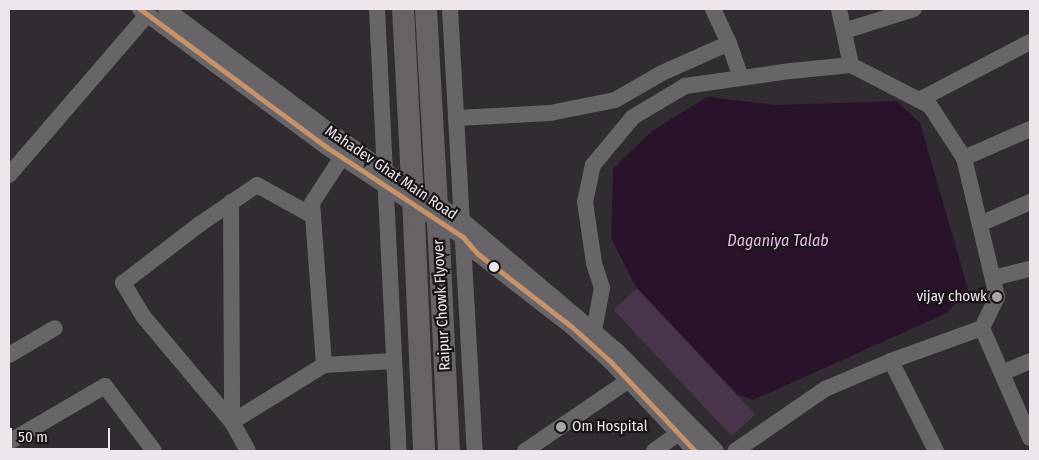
<!DOCTYPE html>
<style>
body{margin:0}
#map{position:relative;width:1039px;height:460px;overflow:hidden;background:#312c31;font-family:"Fira Sans Condensed",sans-serif}
div>[style]{position:absolute}
.green>*{inset:0;background:#483549;transform-origin:0 0}
.water>*{inset:0;background:#29132a}
.minor>*{height:16px;margin:-8px;padding:0 8px;transform-origin:8px;border-radius:8px;background:#676567}
.highway>*{height:22px;margin:-11px;padding:0 11px;transform-origin:11px;border-radius:11px;background:#666266}
.highway-bridge>*{height:22px;margin:-11px;padding:0 11px;transform-origin:11px;border-radius:11px;background:#666266}
.bus-1>*{height:5px;margin:-2.5px;padding:0 2.5px;transform-origin:2.5px;border-radius:2.5px;background:#c7916a}
.dots>*{width:14px;height:14px;translate:-50% -50%;box-sizing:border-box;border:2px solid #181418;border-radius:50%}
span{translate:-50% -50%;white-space:nowrap;text-align:center;line-height:1.15;-webkit-text-stroke:4.5px #181418;paint-order:stroke}
.street-label{font-size:15px;color:#ede6ed}
.poi-label{font-size:15px;color:#ede6ed}
.right{translate:-100% -50%;text-align:right}
.left{translate:0 -50%;text-align:left}
.water-label{font-size:16px;color:#ebbbec;font-style:italic}
.frame{position:absolute;inset:0;border:10px solid #ede6ed;pointer-events:none}
.scale{position:absolute;left:10px;top:428px;width:100px;height:22px;box-sizing:border-box;border:2px solid #ede6ed;border-top:0;padding-left:6px;font-size:15px;line-height:18px;white-space:nowrap;color:#ede6ed;-webkit-text-stroke:4px #181418;paint-order:stroke}
</style>
<div id="map">
<div class="green">
<div style="left:637px;top:288px;width:173px;height:32px;rotate:47deg"></div>
</div>
<div class="water">
<div style="clip-path:polygon(707px 97px,777px 105px,897px 101px,920px 123px,968px 289px,947px 313px,753px 400px,737px 394px,636px 287px,611px 238px,613px 169px,652px 131px)"></div>
</div>
<div class="minor">
<div style="left:140px;top:9px;width:234px;rotate:36.5deg"></div>
<div style="left:328px;top:148px;width:162px;rotate:33.4deg"></div>
<div style="left:463px;top:237px;width:23px;rotate:49deg"></div>
<div style="left:478px;top:254px;width:119px;rotate:37.8deg"></div>
<div style="left:572px;top:327px;width:51px;rotate:41.8deg"></div>
<div style="left:610px;top:361px;width:124px;rotate:46.6deg"></div>
<div style="left:166px;top:9px;width:202px;rotate:36.8deg"></div>
<div style="left:328px;top:130px;width:85px;rotate:35.4deg"></div>
<div style="left:397px;top:179px;width:77px;rotate:32.2deg"></div>
<div style="left:462px;top:220px;width:202px;rotate:40.2deg"></div>
<div style="left:616px;top:350px;width:142px;rotate:45.3deg"></div>
<div style="left:377px;top:9px;width:443px;rotate:87.2deg"></div>
<div style="left:450px;top:9px;width:443px;rotate:86.8deg"></div>
<div style="left:713px;top:9px;width:38px;rotate:65deg"></div>
<div style="left:839px;top:9px;width:57px;rotate:77.9deg"></div>
<div style="left:844px;top:31px;width:73px;rotate:-17.4deg"></div>
<div style="left:919px;top:100px;width:125px;rotate:-27.6deg"></div>
<div style="left:456px;top:118px;width:94px;rotate:-3deg"></div>
<div style="left:550px;top:113px;width:66px;rotate:-11.3deg"></div>
<div style="left:615px;top:100px;width:54px;rotate:-29.9deg"></div>
<div style="left:662px;top:73px;width:73px;rotate:-24.1deg"></div>
<div style="left:729px;top:43px;width:36px;rotate:71deg"></div>
<div style="left:964px;top:158px;width:72px;rotate:-23.7deg"></div>
<div style="left:9px;top:175px;width:213px;rotate:-49.2deg"></div>
<div style="left:231px;top:202px;width:220px;rotate:89.7deg"></div>
<div style="left:980px;top:224px;width:55px;rotate:-23.7deg"></div>
<div style="left:993px;top:278px;width:38px;rotate:-14deg"></div>
<div style="left:982px;top:328px;width:120px;rotate:66.4deg"></div>
<div style="left:594px;top:331px;width:44px;rotate:-79.5deg"></div>
<div style="left:602px;top:288px;width:26px;rotate:-108deg"></div>
<div style="left:594px;top:263px;width:62px;rotate:-98.4deg"></div>
<div style="left:585px;top:202px;width:38px;rotate:-78deg"></div>
<div style="left:593px;top:165px;width:62px;rotate:-50.2deg"></div>
<div style="left:633px;top:117px;width:61px;rotate:-30.8deg"></div>
<div style="left:685px;top:86px;width:107px;rotate:-8.1deg"></div>
<div style="left:791px;top:71px;width:60px;rotate:-5.7deg"></div>
<div style="left:851px;top:65px;width:89px;rotate:27.4deg"></div>
<div style="left:930px;top:106px;width:62px;rotate:56.8deg"></div>
<div style="left:964px;top:158px;width:143px;rotate:76.6deg"></div>
<div style="left:997px;top:297px;width:34px;rotate:116deg"></div>
<div style="left:982px;top:328px;width:97px;rotate:160.1deg"></div>
<div style="left:891px;top:361px;width:72px;rotate:157deg"></div>
<div style="left:825px;top:389px;width:109px;rotate:145.4deg"></div>
<div style="left:9px;top:355px;width:53px;rotate:-30.4deg"></div>
<div style="left:891px;top:361px;width:101px;rotate:63.4deg"></div>
<div style="left:324px;top:365px;width:162px;rotate:-94.2deg"></div>
<div style="left:312px;top:203px;width:55px;rotate:-56.9deg"></div>
<div style="left:1002px;top:373px;width:30px;rotate:-23deg"></div>
<div style="left:232px;top:422px;width:108px;rotate:-31.8deg"></div>
<div style="left:324px;top:365px;width:70px;rotate:-3.3deg"></div>
<div style="left:9px;top:442px;width:111px;rotate:-30.3deg"></div>
<div style="left:105px;top:386px;width:81px;rotate:53deg"></div>
<div style="left:248px;top:451px;width:33px;rotate:-119deg"></div>
<div style="left:232px;top:422px;width:138px;rotate:-130deg"></div>
<div style="left:143px;top:316px;width:39px;rotate:-121deg"></div>
<div style="left:123px;top:283px;width:97px;rotate:-37.5deg"></div>
<div style="left:200px;top:224px;width:69px;rotate:-34.4deg"></div>
<div style="left:257px;top:185px;width:64px;rotate:29deg"></div>
<div style="left:525px;top:451px;width:126px;rotate:-34.3deg"></div>
<div style="left:654px;top:451px;width:31px;rotate:-36deg"></div>
</div>
<div class="highway">
<div style="left:414px;top:220px;width:231px;rotate:87.5deg"></div>
<div style="left:439px;top:240px;width:211px;rotate:87.3deg"></div>
</div>
<div class="highway-bridge">
<div style="left:403px;top:9px;width:211px;rotate:87deg"></div>
<div style="left:426px;top:9px;width:231px;rotate:86.8deg"></div>
</div>
<div class="bus-1">
<div style="left:140px;top:9px;width:234px;rotate:36.5deg"></div>
<div style="left:328px;top:148px;width:162px;rotate:33.4deg"></div>
<div style="left:463px;top:237px;width:23px;rotate:49deg"></div>
<div style="left:478px;top:254px;width:119px;rotate:37.8deg"></div>
<div style="left:572px;top:327px;width:51px;rotate:41.8deg"></div>
<div style="left:610px;top:361px;width:124px;rotate:46.6deg"></div>
</div>
<div class="dots">
<div style="left:494px;top:267px;background:#ede6ed"></div>
<div style="left:997px;top:297px;background:#aba5ab"></div>
<div style="left:561px;top:427px;background:#aba5ab"></div>
</div>
<div class="street-label">
<span style="left:391px;top:173px;rotate:34deg">Mahadev Ghat Main Road</span>
<span style="left:442px;top:305px;rotate:-93deg">Raipur Chowk Flyover</span>
</div>
<div class="poi-label">
<span class="right" style="left:987px;top:297px">vijay chowk</span>
<span class="left" style="left:572px;top:427px">Om Hospital</span>
</div>
<div class="water-label">
<span style="left:778px;top:241px">Daganiya Talab</span>
</div>
<div class="frame"></div>
<div class="scale">50 m</div>
</div>
